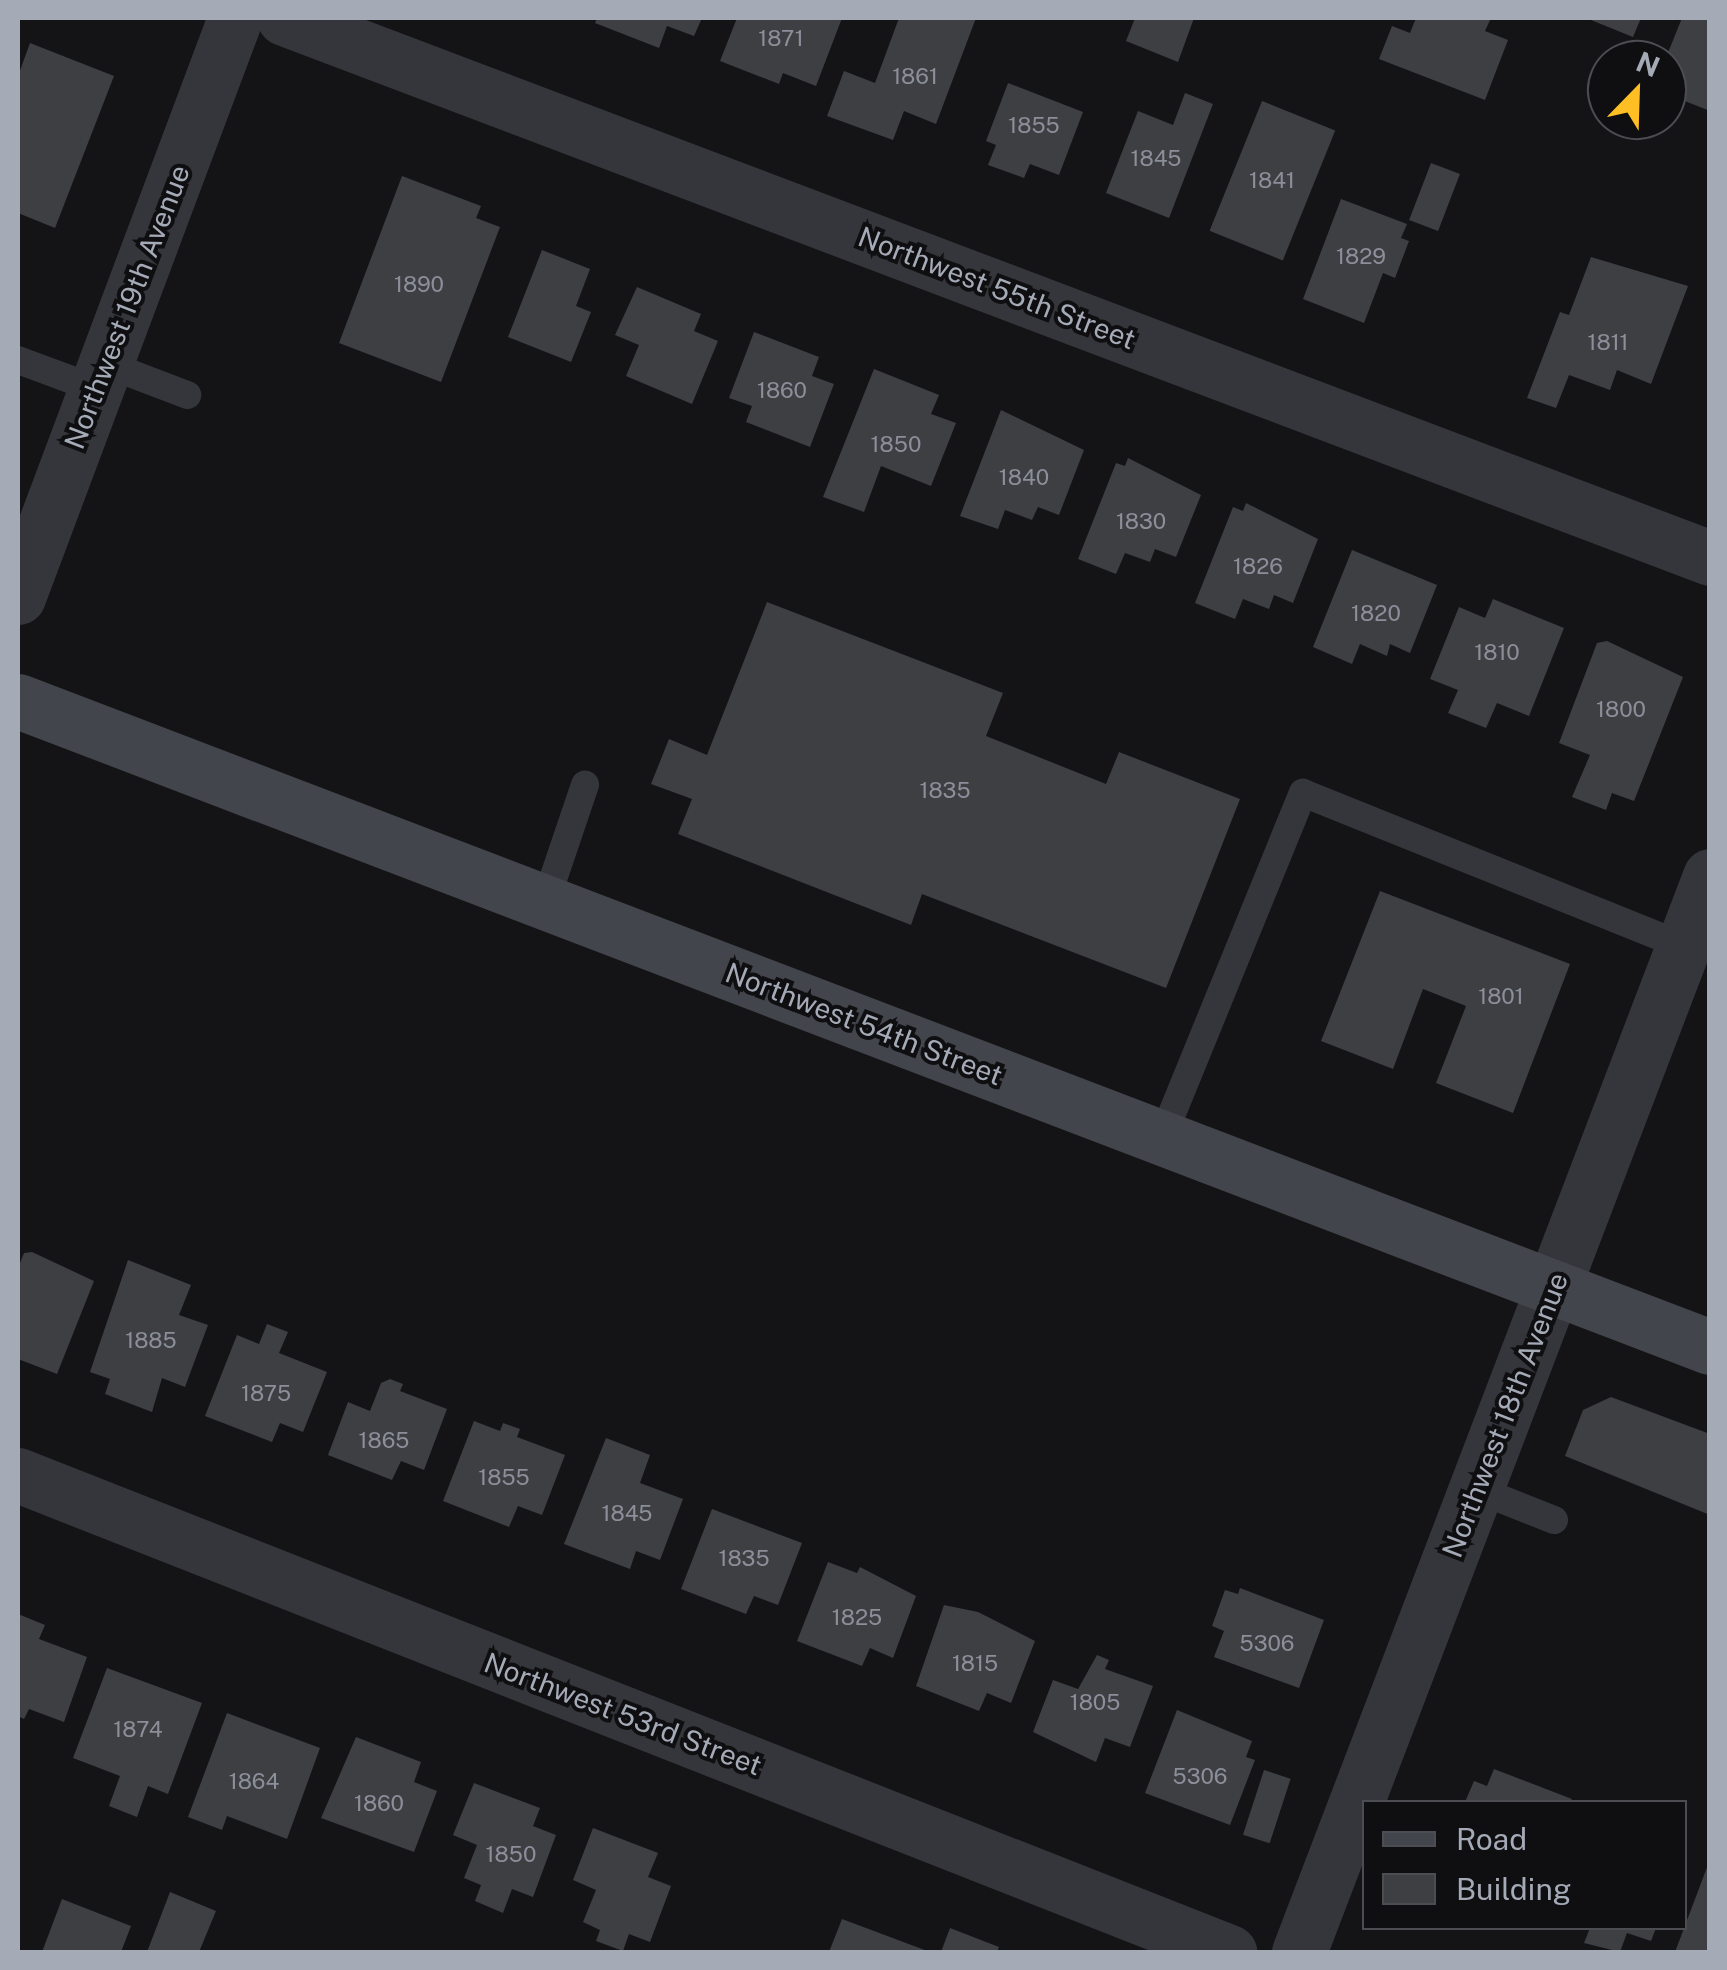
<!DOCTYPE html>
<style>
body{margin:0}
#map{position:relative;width:1727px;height:1970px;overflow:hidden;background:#141416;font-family:"Public Sans",sans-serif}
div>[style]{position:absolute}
.building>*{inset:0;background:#3e3f43;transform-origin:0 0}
.service>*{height:28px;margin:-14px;padding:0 14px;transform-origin:14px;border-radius:14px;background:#35363b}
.minor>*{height:55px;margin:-27.5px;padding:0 27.5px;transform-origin:27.5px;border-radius:27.5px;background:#35363b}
.secondary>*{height:55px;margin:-27.5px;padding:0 27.5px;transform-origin:27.5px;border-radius:27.5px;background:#43454c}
span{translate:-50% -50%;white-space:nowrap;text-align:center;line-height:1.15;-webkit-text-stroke:8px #0f0f11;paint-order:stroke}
.number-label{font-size:22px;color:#8b8f9a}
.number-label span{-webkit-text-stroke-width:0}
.street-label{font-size:28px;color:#a5aab7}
.frame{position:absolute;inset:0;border:20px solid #a5aab7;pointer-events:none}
.legend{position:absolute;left:1362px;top:1800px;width:325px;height:130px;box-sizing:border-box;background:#0f0f11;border:2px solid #4b4d53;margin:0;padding:12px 18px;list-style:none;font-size:30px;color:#a5aab7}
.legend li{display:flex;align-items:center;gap:20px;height:50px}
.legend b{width:50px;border:2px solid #4b4d53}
.north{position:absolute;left:1587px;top:40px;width:100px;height:100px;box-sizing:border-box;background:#0f0f11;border:2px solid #4b4d53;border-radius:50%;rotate:23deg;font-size:28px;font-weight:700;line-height:40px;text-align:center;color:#a5aab7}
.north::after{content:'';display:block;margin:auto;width:35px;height:45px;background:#febf24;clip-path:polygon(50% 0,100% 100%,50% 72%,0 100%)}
</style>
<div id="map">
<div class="building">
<div style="clip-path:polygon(597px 18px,702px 18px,694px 36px,667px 26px,659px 48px,595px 23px)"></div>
<div style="clip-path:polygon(737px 18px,842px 18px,816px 86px,783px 73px,779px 84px,720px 61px)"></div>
<div style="clip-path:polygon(899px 18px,976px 18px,936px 124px,904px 111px,893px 140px,827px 116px,844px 71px,875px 83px)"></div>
<div style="clip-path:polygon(1135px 18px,1194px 18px,1178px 62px,1126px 41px)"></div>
<div style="clip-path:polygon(1416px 18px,1491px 18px,1485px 31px,1508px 40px,1485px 100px,1379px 59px,1392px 26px,1410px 33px)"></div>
<div style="clip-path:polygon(1586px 18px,1641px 18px,1633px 37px)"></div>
<div style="clip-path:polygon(1682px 18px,1710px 18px,1710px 111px,1667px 94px,1665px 60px)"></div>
<div style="clip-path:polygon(30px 43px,114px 76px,55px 228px,18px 213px,18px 76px)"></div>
<div style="clip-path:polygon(1008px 83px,1083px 112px,1059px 175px,1030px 164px,1024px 178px,988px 165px,996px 145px,986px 141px)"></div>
<div style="clip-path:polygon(1185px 93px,1213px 104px,1169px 218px,1106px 193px,1138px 111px,1173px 125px)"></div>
<div style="left:1262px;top:101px;width:79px;height:140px;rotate:22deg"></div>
<div style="left:1431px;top:163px;width:31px;height:61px;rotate:21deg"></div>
<div style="clip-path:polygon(402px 176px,481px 206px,476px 218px,500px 227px,441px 382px,339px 343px)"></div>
<div style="clip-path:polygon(1341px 199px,1407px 224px,1401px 238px,1409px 241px,1395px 278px,1383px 273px,1364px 323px,1303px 299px)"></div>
<div style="clip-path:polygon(542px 250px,590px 269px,576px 306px,591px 312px,571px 362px,508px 337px)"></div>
<div style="clip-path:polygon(1591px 257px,1688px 286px,1651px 384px,1617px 370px,1610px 390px,1569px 375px,1556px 408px,1527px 398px,1560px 312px,1569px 315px)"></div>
<div style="clip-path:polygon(637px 287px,701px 314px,694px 331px,718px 341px,692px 404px,626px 376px,639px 345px,615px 335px)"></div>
<div style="clip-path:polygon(754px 332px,819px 357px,812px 376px,834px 384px,810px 447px,746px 422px,752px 406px,729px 398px)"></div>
<div style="clip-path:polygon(874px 369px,939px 395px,931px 414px,956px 423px,931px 486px,881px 466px,864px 512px,823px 497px)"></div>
<div style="clip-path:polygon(1001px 410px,1084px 450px,1059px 515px,1038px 507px,1032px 520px,1005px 510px,998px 529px,960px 516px)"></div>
<div style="clip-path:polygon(1128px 458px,1201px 495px,1176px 557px,1155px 549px,1150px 562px,1125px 553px,1116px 574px,1078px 559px,1116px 463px,1125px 466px)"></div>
<div style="clip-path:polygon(1246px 503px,1318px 539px,1293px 603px,1274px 595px,1269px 609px,1243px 599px,1235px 619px,1195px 603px,1233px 507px,1243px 511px)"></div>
<div style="clip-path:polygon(1352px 550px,1437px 585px,1410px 653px,1390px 644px,1387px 656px,1360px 644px,1352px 664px,1313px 647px)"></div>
<div style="clip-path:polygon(1493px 599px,1564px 628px,1529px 716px,1497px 703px,1486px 728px,1448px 713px,1458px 690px,1430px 679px,1459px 607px,1485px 618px)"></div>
<div style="clip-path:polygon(767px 602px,1003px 693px,986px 736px,1106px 784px,1119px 752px,1240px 799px,1166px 988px,922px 894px,911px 925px,678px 834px,692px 799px,651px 784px,669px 739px,707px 755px)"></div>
<div style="clip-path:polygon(1607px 641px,1683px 677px,1634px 801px,1612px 793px,1606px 810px,1572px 797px,1590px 755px,1559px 743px,1597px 643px)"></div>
<div style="clip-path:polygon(1380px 891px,1570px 964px,1513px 1113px,1436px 1083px,1466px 1006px,1423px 989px,1393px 1069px,1321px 1041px)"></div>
<div style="clip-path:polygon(32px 1252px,94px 1281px,57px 1374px,18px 1359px,18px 1268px,24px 1253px)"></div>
<div style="clip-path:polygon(128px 1260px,191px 1285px,179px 1315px,208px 1325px,185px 1387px,162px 1378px,152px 1412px,105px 1394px,110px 1379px,90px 1372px)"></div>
<div style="clip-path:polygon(267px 1324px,288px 1332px,279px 1353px,327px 1372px,303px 1432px,280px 1423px,272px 1442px,205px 1416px,237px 1335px,259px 1344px)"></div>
<div style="clip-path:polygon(390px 1379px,403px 1384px,400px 1391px,447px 1409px,424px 1470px,401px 1461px,392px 1480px,328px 1455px,348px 1402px,370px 1411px,381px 1383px)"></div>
<div style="clip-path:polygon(1611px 1397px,1710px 1434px,1710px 1515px,1565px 1456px,1583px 1410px)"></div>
<div style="clip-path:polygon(474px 1421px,500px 1431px,503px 1423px,520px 1429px,517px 1437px,565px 1455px,542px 1515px,518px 1506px,509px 1527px,443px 1501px)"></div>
<div style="clip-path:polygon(606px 1438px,650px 1455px,640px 1483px,683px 1499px,660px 1560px,636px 1551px,630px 1569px,564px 1544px)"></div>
<div style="clip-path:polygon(712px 1509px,802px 1543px,778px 1605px,754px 1596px,746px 1614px,681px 1589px)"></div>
<div style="clip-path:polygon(828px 1562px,857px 1573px,860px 1567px,916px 1596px,893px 1658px,870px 1648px,862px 1666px,797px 1641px)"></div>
<div style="clip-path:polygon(1240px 1588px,1324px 1620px,1299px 1688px,1214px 1657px,1224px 1631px,1212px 1626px,1225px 1590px,1238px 1594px)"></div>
<div style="clip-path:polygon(944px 1605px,978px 1612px,1035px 1641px,1011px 1703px,987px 1693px,979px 1711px,916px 1686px)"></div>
<div style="clip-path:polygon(18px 1614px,45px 1625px,39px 1639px,87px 1657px,64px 1722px,29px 1709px,24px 1719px,18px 1716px)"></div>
<div style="clip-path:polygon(1097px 1655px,1109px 1660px,1105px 1669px,1153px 1686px,1130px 1747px,1105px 1738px,1096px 1762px,1033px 1732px,1053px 1680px,1078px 1689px)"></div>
<div style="clip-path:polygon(107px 1668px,202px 1703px,168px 1794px,148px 1786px,137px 1817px,109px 1806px,120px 1776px,73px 1758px)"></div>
<div style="clip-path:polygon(1177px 1710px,1252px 1741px,1246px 1757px,1255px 1760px,1230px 1825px,1145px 1793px)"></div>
<div style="clip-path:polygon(227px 1713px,320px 1748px,287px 1839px,227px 1816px,222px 1830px,188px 1817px)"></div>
<div style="clip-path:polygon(356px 1737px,421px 1762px,414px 1782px,437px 1791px,414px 1852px,321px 1818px)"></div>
<div style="clip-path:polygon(1494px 1769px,1572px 1799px,1570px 1802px,1465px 1802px,1474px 1781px,1487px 1786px)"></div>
<div style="left:1264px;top:1770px;width:28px;height:68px;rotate:18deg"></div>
<div style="clip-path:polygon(474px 1783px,540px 1808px,533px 1826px,556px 1835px,533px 1897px,512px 1889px,503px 1913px,475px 1901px,481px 1885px,464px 1878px,477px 1845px,453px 1835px)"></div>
<div style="clip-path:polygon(593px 1828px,658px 1853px,648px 1877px,671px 1886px,650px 1942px,629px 1934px,623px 1951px,596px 1941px,600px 1930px,583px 1922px,596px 1890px,573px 1880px)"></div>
<div style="clip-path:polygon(1710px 1862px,1710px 1952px,1675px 1952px,1709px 1862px)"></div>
<div style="clip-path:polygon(170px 1892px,216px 1911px,199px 1952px,147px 1952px)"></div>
<div style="clip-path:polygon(62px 1899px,131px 1926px,121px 1952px,42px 1952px)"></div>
<div style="clip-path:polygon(842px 1919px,930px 1952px,829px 1952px)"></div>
<div style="clip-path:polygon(950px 1928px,999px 1947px,997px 1952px,941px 1952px)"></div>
<div style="clip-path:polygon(1590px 1928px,1656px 1928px,1651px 1941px,1627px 1933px,1620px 1952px,1584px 1943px)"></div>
</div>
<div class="service">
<div style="left:18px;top:360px;width:83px;rotate:20.4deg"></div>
<div style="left:106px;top:364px;width:87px;rotate:20.9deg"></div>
<div style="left:545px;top:903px;width:125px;rotate:-71.3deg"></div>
<div style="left:1162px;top:1138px;width:373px;rotate:-67.8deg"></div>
<div style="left:1303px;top:793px;width:410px;rotate:21.9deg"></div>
<div style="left:1476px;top:1489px;width:84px;rotate:21.7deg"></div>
</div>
<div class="minor">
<div style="left:284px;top:18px;width:1525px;rotate:20.74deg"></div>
<div style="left:18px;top:597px;width:618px;rotate:-69.45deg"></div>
<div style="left:18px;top:1475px;width:1302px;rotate:21.5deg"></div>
<div style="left:1299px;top:1952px;width:1152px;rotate:-69.09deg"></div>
</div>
<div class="secondary">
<div style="left:18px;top:701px;width:1811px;rotate:20.9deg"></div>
</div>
<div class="number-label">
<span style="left:781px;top:39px">1871</span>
<span style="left:915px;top:77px">1861</span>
<span style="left:1034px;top:126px">1855</span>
<span style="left:1156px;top:159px">1845</span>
<span style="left:1272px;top:181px">1841</span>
<span style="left:1361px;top:257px">1829</span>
<span style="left:419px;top:285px">1890</span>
<span style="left:1608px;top:343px">1811</span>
<span style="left:782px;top:391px">1860</span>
<span style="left:896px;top:445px">1850</span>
<span style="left:1024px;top:478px">1840</span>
<span style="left:1141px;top:522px">1830</span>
<span style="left:1258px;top:567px">1826</span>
<span style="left:1376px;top:614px">1820</span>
<span style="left:1497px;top:653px">1810</span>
<span style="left:1621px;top:710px">1800</span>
<span style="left:945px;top:791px">1835</span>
<span style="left:1501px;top:997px">1801</span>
<span style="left:151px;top:1341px">1885</span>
<span style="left:266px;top:1394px">1875</span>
<span style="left:384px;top:1441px">1865</span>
<span style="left:504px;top:1478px">1855</span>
<span style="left:627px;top:1514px">1845</span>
<span style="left:744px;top:1559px">1835</span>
<span style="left:857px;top:1618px">1825</span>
<span style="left:1267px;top:1644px">5306</span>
<span style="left:975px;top:1664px">1815</span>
<span style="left:1095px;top:1703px">1805</span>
<span style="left:138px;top:1730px">1874</span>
<span style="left:1200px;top:1777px">5306</span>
<span style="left:254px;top:1782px">1864</span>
<span style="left:379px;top:1804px">1860</span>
<span style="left:511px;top:1855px">1850</span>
</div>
<div class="street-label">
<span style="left:997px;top:288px;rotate:21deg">Northwest 55th Street</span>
<span style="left:127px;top:307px;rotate:-69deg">Northwest 19th Avenue</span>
<span style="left:864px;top:1024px;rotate:21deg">Northwest 54th Street</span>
<span style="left:1505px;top:1415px;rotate:-69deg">Northwest 18th Avenue</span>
<span style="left:623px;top:1714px;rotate:21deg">Northwest 53rd Street</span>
</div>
<div class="frame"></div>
<ul class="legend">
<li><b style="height:12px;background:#43454c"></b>Road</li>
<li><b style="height:28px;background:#3e3f43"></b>Building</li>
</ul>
<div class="north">N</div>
</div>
